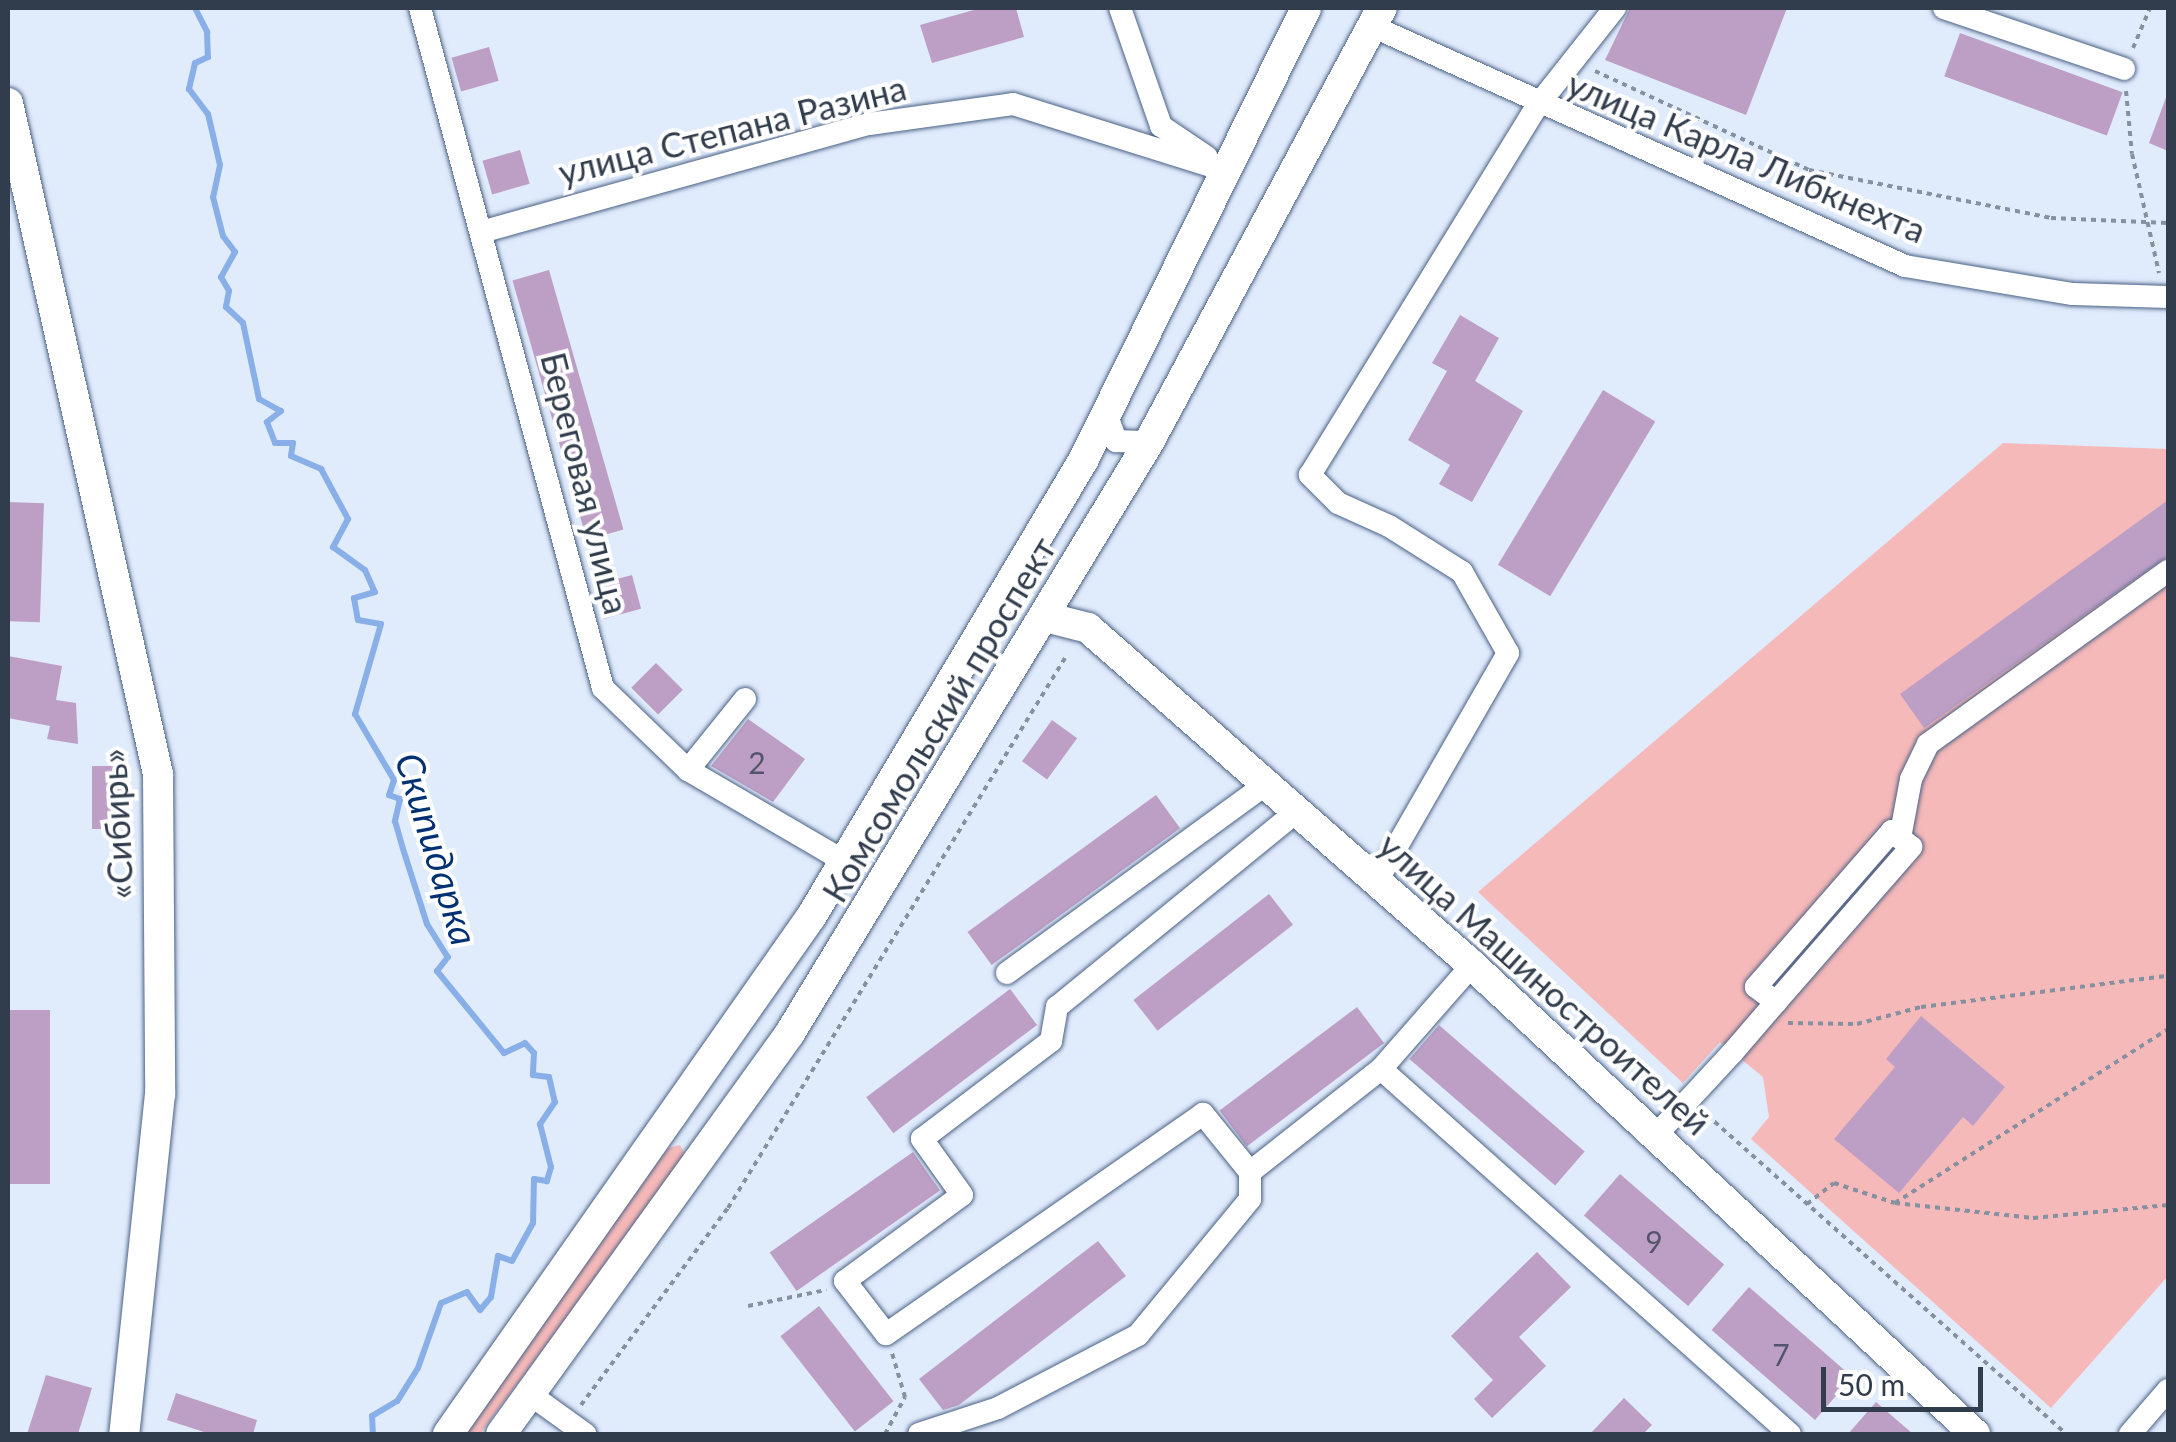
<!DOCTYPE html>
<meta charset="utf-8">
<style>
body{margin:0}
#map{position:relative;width:2176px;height:1442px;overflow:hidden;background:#e0ebfc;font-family:Lato,sans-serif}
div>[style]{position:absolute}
.green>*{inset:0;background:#f6b9b9}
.stream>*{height:6px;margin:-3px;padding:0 3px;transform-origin:3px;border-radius:3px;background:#89afe9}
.building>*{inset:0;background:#bd9fc6;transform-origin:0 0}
.path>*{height:4px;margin-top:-2px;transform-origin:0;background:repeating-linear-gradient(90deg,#8590a1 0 5px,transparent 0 10px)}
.roads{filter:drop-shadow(0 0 2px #4a6185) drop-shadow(0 0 2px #4a6185)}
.minor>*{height:22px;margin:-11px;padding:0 11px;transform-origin:11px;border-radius:11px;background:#fff}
.major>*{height:30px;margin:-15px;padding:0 15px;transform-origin:15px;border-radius:15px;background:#fff}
span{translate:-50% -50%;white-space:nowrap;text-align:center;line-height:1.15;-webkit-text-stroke:8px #fff;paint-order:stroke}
.number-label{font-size:30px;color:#54556a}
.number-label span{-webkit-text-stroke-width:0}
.street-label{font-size:35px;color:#313c4c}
.water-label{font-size:38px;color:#013173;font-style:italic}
.frame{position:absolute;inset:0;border:10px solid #313c4c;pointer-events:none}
.scale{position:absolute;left:1821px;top:1367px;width:162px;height:45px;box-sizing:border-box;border:5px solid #313c4c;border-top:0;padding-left:12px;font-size:30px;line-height:35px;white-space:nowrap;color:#313c4c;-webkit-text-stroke:8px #fff;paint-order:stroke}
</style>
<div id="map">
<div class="green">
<div style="clip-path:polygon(2003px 443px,2168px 449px,2168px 1276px,2051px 1408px,1751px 1139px,1769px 1117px,1763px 1077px,1720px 1042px,1683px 1083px,1478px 892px)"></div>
<div style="clip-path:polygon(680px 1145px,686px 1156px,480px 1434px,461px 1434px,668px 1148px)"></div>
</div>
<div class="stream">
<div style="left:195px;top:8px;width:27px;rotate:63deg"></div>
<div style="left:207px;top:32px;width:25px;rotate:88deg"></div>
<div style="left:208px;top:57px;width:14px;rotate:155deg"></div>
<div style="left:195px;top:63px;width:27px;rotate:103deg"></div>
<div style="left:189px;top:89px;width:31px;rotate:53deg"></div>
<div style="left:208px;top:114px;width:52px;rotate:76.8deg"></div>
<div style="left:220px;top:165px;width:33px;rotate:102deg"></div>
<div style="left:213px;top:197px;width:40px;rotate:75.6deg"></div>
<div style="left:223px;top:236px;width:20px;rotate:53deg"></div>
<div style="left:235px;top:252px;width:29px;rotate:119deg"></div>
<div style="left:221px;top:277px;width:16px;rotate:60deg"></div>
<div style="left:229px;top:291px;width:16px;rotate:101deg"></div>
<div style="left:226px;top:307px;width:23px;rotate:43deg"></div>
<div style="left:243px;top:323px;width:78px;rotate:78.1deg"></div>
<div style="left:259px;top:399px;width:25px;rotate:29deg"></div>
<div style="left:281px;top:411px;width:18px;rotate:142deg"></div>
<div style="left:267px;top:422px;width:22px;rotate:69deg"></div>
<div style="left:275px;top:443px;width:18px"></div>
<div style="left:293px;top:443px;width:13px;rotate:99deg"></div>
<div style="left:291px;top:456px;width:33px;rotate:23deg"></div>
<div style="left:321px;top:469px;width:57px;rotate:61.6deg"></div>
<div style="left:348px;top:519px;width:32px;rotate:118deg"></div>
<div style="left:333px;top:547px;width:39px;rotate:36deg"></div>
<div style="left:365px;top:570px;width:24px;rotate:66deg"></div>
<div style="left:375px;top:592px;width:22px;rotate:164deg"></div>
<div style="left:354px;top:598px;width:22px;rotate:80deg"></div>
<div style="left:358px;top:620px;width:23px;rotate:10deg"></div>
<div style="left:381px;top:624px;width:94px;rotate:106.1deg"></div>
<div style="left:355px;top:714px;width:77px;rotate:59.4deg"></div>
<div style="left:394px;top:780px;width:16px;rotate:108deg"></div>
<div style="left:389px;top:795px;width:12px;rotate:20deg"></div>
<div style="left:400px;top:799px;width:23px;rotate:103deg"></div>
<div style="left:395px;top:821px;width:32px;rotate:74deg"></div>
<div style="left:404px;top:852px;width:76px;rotate:72.3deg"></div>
<div style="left:427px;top:924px;width:39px;rotate:58deg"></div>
<div style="left:448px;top:957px;width:18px;rotate:128deg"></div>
<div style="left:437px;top:971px;width:106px;rotate:50.7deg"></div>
<div style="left:504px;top:1053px;width:23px;rotate:-25deg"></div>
<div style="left:525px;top:1043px;width:13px;rotate:48deg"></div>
<div style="left:534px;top:1053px;width:22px;rotate:93deg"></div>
<div style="left:533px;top:1075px;width:16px;rotate:7deg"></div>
<div style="left:549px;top:1077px;width:26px;rotate:77deg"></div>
<div style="left:555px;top:1102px;width:27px;rotate:124deg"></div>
<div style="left:540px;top:1124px;width:44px;rotate:75.7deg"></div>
<div style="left:551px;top:1167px;width:15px;rotate:106deg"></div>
<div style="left:547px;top:1181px;width:13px;rotate:-171deg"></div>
<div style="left:534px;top:1179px;width:44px;rotate:91.3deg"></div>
<div style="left:533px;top:1223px;width:43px;rotate:118.9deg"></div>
<div style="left:512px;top:1261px;width:15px;rotate:-160deg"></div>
<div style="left:498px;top:1256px;width:42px;rotate:99.7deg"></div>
<div style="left:491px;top:1297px;width:17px;rotate:130deg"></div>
<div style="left:480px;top:1310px;width:22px;rotate:-126deg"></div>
<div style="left:467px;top:1292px;width:28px;rotate:157deg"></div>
<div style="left:441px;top:1303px;width:69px;rotate:109.5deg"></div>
<div style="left:418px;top:1368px;width:39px;rotate:122deg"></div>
<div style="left:397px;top:1401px;width:29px;rotate:149deg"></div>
<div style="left:372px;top:1416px;width:18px;rotate:87deg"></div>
</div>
<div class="building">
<div style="clip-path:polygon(981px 8px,1016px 8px,1024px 37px,932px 63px,920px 25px)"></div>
<div style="clip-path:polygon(1630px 8px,1787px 8px,1746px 115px,1605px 60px)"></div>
<div style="left:1960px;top:33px;width:173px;height:46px;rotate:20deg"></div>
<div style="left:489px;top:47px;width:35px;height:39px;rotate:74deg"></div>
<div style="clip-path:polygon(2167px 95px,2168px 95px,2168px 151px,2149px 143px)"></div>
<div style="left:520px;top:150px;width:35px;height:39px;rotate:74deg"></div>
<div style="left:549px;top:270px;width:270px;height:38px;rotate:74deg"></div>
<div style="clip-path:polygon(1460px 315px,1499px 338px,1475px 381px,1523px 411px,1472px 502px,1439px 484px,1450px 465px,1408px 440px,1447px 371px,1432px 363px)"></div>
<div style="left:1603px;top:390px;width:61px;height:204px;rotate:31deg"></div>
<div style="clip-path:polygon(2168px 500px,2168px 556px,1924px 728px,1900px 694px)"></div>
<div style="left:8px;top:502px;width:36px;height:119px;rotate:2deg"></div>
<div style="left:632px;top:575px;width:35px;height:39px;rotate:75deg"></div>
<div style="clip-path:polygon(8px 656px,62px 666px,56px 700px,76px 703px,78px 744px,47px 739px,50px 726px,8px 718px)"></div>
<div style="left:656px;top:663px;width:38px;height:35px;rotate:45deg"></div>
<div style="clip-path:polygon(748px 719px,805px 759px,773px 802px,711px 766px)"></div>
<div style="left:1052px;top:720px;width:31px;height:51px;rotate:36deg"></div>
<div style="left:92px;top:766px;width:37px;height:63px"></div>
<div style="left:1156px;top:795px;width:41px;height:233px;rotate:54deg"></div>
<div style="left:1269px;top:894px;width:39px;height:172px;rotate:52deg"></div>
<div style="left:1010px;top:989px;width:45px;height:180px;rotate:53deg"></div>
<div style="left:1357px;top:1007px;width:45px;height:172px;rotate:53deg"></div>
<div style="left:8px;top:1010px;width:42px;height:174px"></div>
<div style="clip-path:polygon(1921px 1016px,2005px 1087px,1973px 1126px,1963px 1117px,1899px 1193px,1834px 1139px,1895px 1067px,1886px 1059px)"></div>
<div style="left:1439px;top:1025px;width:193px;height:45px;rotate:41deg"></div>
<div style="left:913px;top:1152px;width:47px;height:175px;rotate:55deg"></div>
<div style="left:1620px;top:1174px;width:138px;height:55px;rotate:41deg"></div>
<div style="clip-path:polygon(1098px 1241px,1126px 1276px,959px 1405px,943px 1410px,919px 1379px)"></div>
<div style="clip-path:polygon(1537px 1252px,1571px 1287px,1519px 1337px,1546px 1366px,1492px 1418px,1474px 1399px,1493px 1380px,1451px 1336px)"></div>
<div style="left:1749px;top:1287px;width:137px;height:57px;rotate:41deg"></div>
<div style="left:819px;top:1306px;width:121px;height:49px;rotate:52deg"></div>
<div style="clip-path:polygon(46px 1375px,92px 1388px,78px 1434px,27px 1434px)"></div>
<div style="clip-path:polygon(176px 1393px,257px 1420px,253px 1434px,210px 1434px,167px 1420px)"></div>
<div style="clip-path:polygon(1624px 1398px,1652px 1425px,1643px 1434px,1590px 1434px)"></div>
<div style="clip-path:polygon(1876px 1402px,1913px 1434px,1848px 1434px)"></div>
</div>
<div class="path">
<div style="left:2133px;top:48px;width:43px;rotate:-67deg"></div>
<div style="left:1595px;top:71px;width:236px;rotate:24.8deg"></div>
<div style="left:1809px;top:170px;width:247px;rotate:11.2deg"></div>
<div style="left:2051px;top:218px;width:117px;rotate:2.4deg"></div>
<div style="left:2126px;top:91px;width:63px;rotate:84.6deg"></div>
<div style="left:2132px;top:154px;width:122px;rotate:77.2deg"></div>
<div style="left:1788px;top:1023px;width:69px;rotate:0.8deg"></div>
<div style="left:1857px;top:1024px;width:66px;rotate:-14.9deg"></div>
<div style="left:1921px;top:1007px;width:249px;rotate:-7.2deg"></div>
<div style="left:1707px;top:1115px;width:480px;rotate:41.6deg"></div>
<div style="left:1895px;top:1203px;width:324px;rotate:-32.5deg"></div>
<div style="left:1807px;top:1204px;width:34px;rotate:-38deg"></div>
<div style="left:1834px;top:1183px;width:64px;rotate:18.2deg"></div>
<div style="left:1895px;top:1203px;width:139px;rotate:6.2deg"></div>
<div style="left:2033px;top:1218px;width:136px;rotate:-5.5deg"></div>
<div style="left:748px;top:1306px;width:80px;rotate:-11.6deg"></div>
<div style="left:581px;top:1405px;width:246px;rotate:-53.3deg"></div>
<div style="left:728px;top:1208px;width:645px;rotate:-58.5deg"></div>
<div style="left:885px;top:1434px;width:42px;rotate:-61.6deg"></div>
<div style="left:905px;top:1397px;width:46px;rotate:-106.5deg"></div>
</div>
<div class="roads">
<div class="minor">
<div style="left:420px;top:8px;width:704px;rotate:74.94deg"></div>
<div style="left:603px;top:688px;width:118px;rotate:44deg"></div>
<div style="left:688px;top:770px;width:181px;rotate:30.3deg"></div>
<div style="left:1120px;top:8px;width:125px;rotate:70.8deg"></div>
<div style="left:1161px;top:126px;width:55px;rotate:34deg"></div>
<div style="left:1944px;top:8px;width:190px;rotate:18.7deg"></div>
<div style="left:1374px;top:27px;width:582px;rotate:24.23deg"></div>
<div style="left:1905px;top:266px;width:170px;rotate:9.5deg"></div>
<div style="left:2073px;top:294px;width:95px;rotate:1.8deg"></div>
<div style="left:485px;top:231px;width:399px;rotate:-15.6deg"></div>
<div style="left:869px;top:124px;width:145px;rotate:-7.9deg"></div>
<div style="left:1013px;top:104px;width:224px;rotate:17.4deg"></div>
<div style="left:1106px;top:413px;width:30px;rotate:70deg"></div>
<div style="left:1116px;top:441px;width:33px;rotate:2deg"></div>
<div style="left:688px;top:770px;width:91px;rotate:-51.2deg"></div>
<div style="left:1900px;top:838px;width:60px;rotate:-79.4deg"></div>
<div style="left:1911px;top:779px;width:39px;rotate:-64deg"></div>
<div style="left:1928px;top:744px;width:296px;rotate:-35.8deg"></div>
<div style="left:1377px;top:881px;width:263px;rotate:-60.1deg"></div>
<div style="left:1508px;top:653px;width:93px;rotate:-119.6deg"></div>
<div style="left:1462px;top:572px;width:86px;rotate:-147.8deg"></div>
<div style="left:1389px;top:526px;width:56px;rotate:-155.7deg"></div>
<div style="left:1338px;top:503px;width:40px;rotate:-135deg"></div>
<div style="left:1310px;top:475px;width:435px;rotate:-58.4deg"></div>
<div style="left:1538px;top:105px;width:124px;rotate:-51.6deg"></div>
<div style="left:1007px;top:973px;width:319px;rotate:-36.1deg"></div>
<div style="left:1381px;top:1069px;width:548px;rotate:41.75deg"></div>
<div style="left:1658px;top:1133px;width:110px;rotate:-47.2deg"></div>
<div style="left:1733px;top:1052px;width:66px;rotate:-49.3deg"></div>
<div style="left:1776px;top:1002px;width:206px;rotate:-48.9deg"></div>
<div style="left:1911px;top:847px;width:25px;rotate:-140deg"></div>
<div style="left:1892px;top:831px;width:207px;rotate:131.1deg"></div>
<div style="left:1756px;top:987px;width:25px;rotate:37deg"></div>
<div style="left:1250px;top:1172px;width:75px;rotate:-129deg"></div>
<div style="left:1203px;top:1114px;width:386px;rotate:145.2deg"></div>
<div style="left:886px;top:1334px;width:67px;rotate:-127.7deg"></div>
<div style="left:845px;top:1281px;width:145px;rotate:-36.3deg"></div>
<div style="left:962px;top:1195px;width:69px;rotate:-125.5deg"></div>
<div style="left:922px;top:1139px;width:162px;rotate:-37.2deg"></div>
<div style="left:1051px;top:1041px;width:35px;rotate:-80deg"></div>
<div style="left:1057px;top:1007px;width:308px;rotate:-39.2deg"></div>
<div style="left:531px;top:1395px;width:67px;rotate:35.8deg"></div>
<div style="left:919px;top:1434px;width:83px;rotate:-18.2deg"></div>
<div style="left:998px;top:1408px;width:158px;rotate:-27.5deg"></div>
<div style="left:1138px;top:1335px;width:176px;rotate:-50.5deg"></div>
<div style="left:1250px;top:1199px;width:27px;rotate:-90deg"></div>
<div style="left:1250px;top:1172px;width:167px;rotate:-38.2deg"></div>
<div style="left:1381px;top:1069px;width:138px;rotate:-48.8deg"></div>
<div style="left:2130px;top:1434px;width:58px;rotate:-49.2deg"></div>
</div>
<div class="major">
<div style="left:8px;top:103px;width:688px;rotate:77.4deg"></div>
<div style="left:158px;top:774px;width:320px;rotate:89.6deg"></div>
<div style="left:160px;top:1094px;width:342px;rotate:96deg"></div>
<div style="left:1045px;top:617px;width:44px;rotate:14.3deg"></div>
<div style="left:1088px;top:628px;width:511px;rotate:41.27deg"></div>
<div style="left:1472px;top:965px;width:688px;rotate:43deg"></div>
<div style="left:448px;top:1434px;width:632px;rotate:-54.93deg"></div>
<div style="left:811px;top:917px;width:533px;rotate:-59.2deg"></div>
<div style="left:1084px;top:459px;width:503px;rotate:-63.79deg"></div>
<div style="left:501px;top:1434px;width:494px;rotate:-54.2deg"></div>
<div style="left:790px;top:1033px;width:691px;rotate:-58.72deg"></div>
<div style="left:1149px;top:442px;width:493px;rotate:-61.8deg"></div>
</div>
</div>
<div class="number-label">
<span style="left:757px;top:762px">2</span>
<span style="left:1654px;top:1241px">9</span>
<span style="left:1781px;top:1354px">7</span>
</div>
<div class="street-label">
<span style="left:732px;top:129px;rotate:-14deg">улица Степана Разина</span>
<span style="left:1747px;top:156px;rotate:23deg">улица Карла Либкнехта</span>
<span style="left:586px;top:483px;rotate:76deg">Береговая улица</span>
<span style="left:938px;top:719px;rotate:-59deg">Комсомольский проспект</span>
<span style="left:116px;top:824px;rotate:-93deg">«Сибирь»</span>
<span style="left:1545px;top:983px;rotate:42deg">улица Машиностроителей</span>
</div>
<div class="water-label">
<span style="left:437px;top:849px;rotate:73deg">Скипидарка</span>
</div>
<div class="frame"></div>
<div class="scale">50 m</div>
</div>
